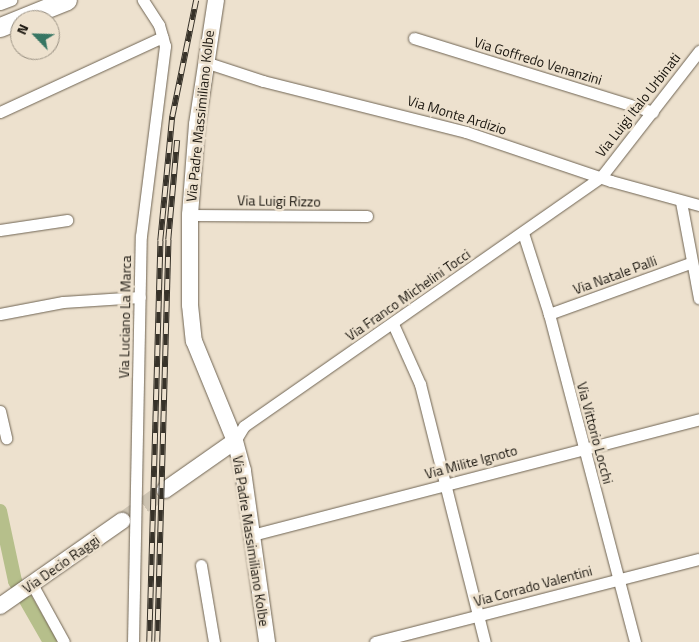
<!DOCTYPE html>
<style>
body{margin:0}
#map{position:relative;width:699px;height:642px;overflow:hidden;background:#ede1ce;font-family:"Titillium Web",sans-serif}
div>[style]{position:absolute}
.canal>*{height:14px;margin:-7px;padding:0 7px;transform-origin:7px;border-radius:7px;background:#b6bf8b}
.secondary-tunnel>*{height:16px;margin-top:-8px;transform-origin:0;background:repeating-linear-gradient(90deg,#cdc3b1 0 16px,transparent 0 24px)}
.roads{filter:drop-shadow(0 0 1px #6f6453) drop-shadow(0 0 1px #6f6453)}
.street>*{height:11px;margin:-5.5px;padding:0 5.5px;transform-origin:5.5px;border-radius:5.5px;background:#fff}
.secondary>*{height:16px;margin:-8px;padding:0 8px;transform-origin:8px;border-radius:8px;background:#fff}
.primary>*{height:19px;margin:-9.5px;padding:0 9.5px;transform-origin:9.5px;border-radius:9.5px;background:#fff}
.rail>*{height:5.5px;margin-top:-2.75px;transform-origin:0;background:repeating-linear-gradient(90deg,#ede1ce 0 11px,#373229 0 22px);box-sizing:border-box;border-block:1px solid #373229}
span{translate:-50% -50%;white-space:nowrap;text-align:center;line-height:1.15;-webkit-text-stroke:5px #ede1ce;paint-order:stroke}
.street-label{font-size:14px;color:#1a160f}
.north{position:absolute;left:10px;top:10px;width:50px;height:50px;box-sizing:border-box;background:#ede1ce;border:1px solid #999082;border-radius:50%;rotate:294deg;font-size:14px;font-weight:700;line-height:20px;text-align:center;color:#1a160f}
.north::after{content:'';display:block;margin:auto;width:18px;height:22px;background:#377663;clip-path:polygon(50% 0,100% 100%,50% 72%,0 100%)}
</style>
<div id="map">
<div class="canal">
<div style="left:0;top:511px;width:72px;rotate:77.9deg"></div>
<div style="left:15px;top:581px;width:70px;rotate:60.2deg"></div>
</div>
<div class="secondary-tunnel">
<div style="left:124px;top:519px;width:50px;rotate:-35.3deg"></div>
</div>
<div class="roads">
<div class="street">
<div style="left:0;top:4px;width:12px;rotate:-20deg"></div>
<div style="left:414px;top:38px;width:250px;rotate:17.2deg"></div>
<div style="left:205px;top:62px;width:61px;rotate:18.1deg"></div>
<div style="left:263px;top:81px;width:209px;rotate:14.1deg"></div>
<div style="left:466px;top:132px;width:153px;rotate:18.7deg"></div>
<div style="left:611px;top:181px;width:91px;rotate:15.3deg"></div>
<div style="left:0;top:112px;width:179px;rotate:-24.8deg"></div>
<div style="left:681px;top:202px;width:98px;rotate:79.4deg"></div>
<div style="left:190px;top:215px;width:177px;rotate:0.3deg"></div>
<div style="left:0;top:230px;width:68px;rotate:-8.5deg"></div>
<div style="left:523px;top:233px;width:85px;rotate:72.2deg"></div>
<div style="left:549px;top:314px;width:339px;rotate:75.3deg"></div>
<div style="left:0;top:314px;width:64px;rotate:-10.8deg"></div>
<div style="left:63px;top:302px;width:77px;rotate:-3.7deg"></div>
<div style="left:549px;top:314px;width:150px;rotate:-19.9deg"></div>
<div style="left:393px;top:324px;width:66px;rotate:65.8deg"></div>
<div style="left:420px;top:384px;width:266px;rotate:75.9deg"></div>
<div style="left:0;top:411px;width:28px;rotate:77deg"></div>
<div style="left:235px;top:441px;width:17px;rotate:-59deg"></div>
<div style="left:244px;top:426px;width:435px;rotate:-34.9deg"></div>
<div style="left:601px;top:177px;width:160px;rotate:-52.1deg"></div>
<div style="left:252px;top:535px;width:462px;rotate:-14.5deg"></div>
<div style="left:201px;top:565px;width:78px;rotate:80.4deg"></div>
<div style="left:32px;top:584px;width:66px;rotate:61.1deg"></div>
<div style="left:133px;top:642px;width:406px;rotate:-88.9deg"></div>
<div style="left:141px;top:236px;width:192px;rotate:-82.8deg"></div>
<div style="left:165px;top:46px;width:22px;rotate:-106deg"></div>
<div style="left:159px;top:25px;width:30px;rotate:-123deg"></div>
<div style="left:375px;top:642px;width:334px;rotate:-14.4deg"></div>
</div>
<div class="secondary">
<div style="left:216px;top:0;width:125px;rotate:98.7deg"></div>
<div style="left:197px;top:124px;width:91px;rotate:94.4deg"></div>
<div style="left:190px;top:215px;width:90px;rotate:90deg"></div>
<div style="left:190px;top:305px;width:36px;rotate:84deg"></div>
<div style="left:194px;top:341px;width:108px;rotate:67.7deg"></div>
<div style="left:235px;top:441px;width:31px;rotate:75deg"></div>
<div style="left:243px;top:471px;width:173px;rotate:82deg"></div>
<div style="left:165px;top:490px;width:85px;rotate:-35deg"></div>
<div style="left:0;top:606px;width:149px;rotate:-34.9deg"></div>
</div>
<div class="primary">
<div style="left:0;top:27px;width:72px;rotate:-21.9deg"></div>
</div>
</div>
<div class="rail">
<div style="left:149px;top:642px;width:401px;rotate:-88.4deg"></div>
<div style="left:160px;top:241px;width:125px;rotate:-84.5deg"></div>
<div style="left:172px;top:117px;width:119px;rotate:-78.4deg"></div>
<div style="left:157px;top:642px;width:402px;rotate:-88.4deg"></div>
<div style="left:168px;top:240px;width:100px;rotate:-84.9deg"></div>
</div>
<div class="street-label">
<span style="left:538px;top:61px;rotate:17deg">Via Goffredo Venanzini</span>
<span style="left:638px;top:105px;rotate:-52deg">Via Luigi Italo Urbinati</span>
<span style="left:457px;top:115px;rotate:17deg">Via Monte Ardizio</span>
<span style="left:200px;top:116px;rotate:-84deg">Via Padre Massimiliano Kolbe</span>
<span style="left:279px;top:201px;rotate:1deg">Via Luigi Rizzo</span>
<span style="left:615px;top:275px;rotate:-20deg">Via Natale Palli</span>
<span style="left:408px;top:295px;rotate:-35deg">Via Franco Michelini Tocci</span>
<span style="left:125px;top:317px;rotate:-89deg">Via Luciano La Marca</span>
<span style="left:595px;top:433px;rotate:75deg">Via Vittorio Locchi</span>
<span style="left:471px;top:462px;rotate:-15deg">Via Milite Ignoto</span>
<span style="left:251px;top:541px;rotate:81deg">Via Padre Massimiliano Kolbe</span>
<span style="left:61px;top:564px;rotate:-35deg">Via Decio Raggi</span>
<span style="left:533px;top:586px;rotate:-15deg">Via Corrado Valentini</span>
</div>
<div class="north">N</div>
</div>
